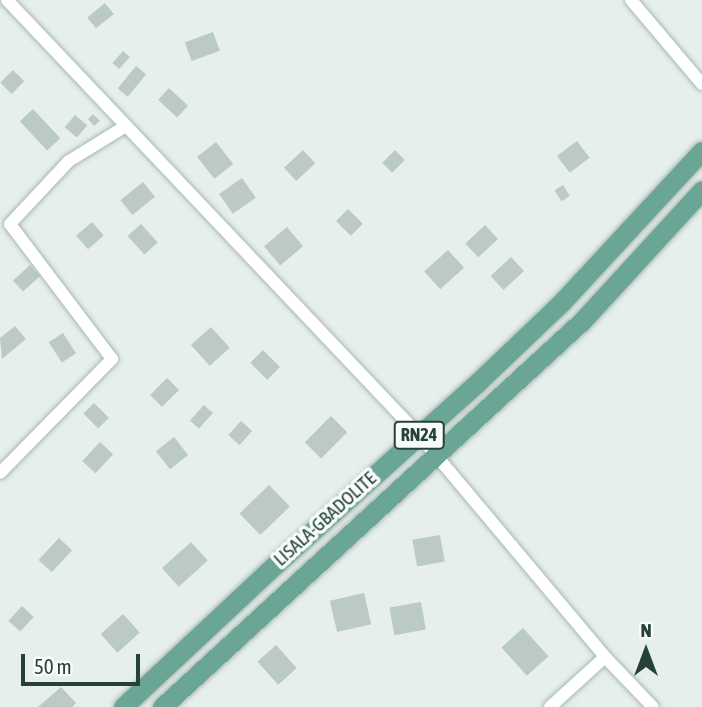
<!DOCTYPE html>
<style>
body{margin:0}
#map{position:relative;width:702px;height:707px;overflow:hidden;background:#e6efeb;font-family:"Asap Condensed",sans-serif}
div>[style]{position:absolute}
.building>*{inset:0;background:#bbcac4;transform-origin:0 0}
.roads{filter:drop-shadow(0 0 2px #a8b8b2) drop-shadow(0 0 2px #a8b8b2)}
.minor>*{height:12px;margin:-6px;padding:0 6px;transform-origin:6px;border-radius:6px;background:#fff}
.primary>*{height:19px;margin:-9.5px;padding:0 9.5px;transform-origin:9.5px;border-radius:9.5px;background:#6aa596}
span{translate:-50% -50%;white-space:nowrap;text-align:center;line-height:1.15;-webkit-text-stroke:7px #f7fbf9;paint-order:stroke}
.shield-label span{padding:2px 5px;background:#f7fbf9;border:2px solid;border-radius:5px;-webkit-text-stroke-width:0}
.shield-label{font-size:18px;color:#24423a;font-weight:700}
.street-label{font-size:19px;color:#24423a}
.north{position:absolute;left:611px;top:616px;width:70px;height:70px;-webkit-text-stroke:5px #f7fbf9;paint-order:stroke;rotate:0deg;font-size:19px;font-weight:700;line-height:28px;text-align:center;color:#24423a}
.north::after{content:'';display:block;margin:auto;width:24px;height:32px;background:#24423a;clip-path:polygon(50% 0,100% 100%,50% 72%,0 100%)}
.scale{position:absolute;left:21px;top:654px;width:119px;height:32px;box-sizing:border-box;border:4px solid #24423a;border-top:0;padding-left:9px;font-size:21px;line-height:24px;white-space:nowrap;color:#24423a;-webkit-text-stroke:5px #f7fbf9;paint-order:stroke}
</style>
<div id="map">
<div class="building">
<div style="left:105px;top:3px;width:14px;height:23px;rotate:51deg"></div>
<div style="left:213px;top:32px;width:20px;height:30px;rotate:70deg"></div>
<div style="left:123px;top:51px;width:9px;height:16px;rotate:41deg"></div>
<div style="left:136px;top:66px;width:13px;height:29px;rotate:39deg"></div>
<div style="left:13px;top:70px;width:16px;height:18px;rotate:45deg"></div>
<div style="left:169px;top:88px;width:26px;height:16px;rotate:43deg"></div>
<div style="left:33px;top:109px;width:40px;height:18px;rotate:47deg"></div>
<div style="clip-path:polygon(93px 114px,100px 121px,94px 126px,88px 119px)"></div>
<div style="left:75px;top:115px;width:16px;height:16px;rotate:40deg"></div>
<div style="left:577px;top:141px;width:21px;height:25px;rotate:53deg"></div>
<div style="left:216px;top:142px;width:28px;height:24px;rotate:52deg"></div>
<div style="left:303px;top:150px;width:18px;height:26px;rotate:47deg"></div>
<div style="left:395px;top:150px;width:14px;height:18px;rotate:45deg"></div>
<div style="left:242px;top:178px;width:24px;height:28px;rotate:55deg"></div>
<div style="left:143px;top:182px;width:19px;height:29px;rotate:51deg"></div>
<div style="left:563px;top:185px;width:13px;height:10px;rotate:58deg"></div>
<div style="left:348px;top:209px;width:21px;height:17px;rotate:45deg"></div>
<div style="left:92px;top:222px;width:18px;height:21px;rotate:49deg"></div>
<div style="left:141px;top:224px;width:25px;height:18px;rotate:48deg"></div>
<div style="left:485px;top:225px;width:19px;height:27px;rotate:47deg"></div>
<div style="left:287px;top:227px;width:25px;height:30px;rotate:50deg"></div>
<div style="left:448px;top:250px;width:24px;height:32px;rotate:48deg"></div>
<div style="left:511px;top:257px;width:19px;height:28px;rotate:47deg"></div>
<div style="left:30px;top:265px;width:15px;height:23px;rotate:48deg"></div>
<div style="clip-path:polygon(15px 326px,26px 339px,2px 359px,0 338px)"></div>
<div style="left:211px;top:327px;width:28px;height:27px;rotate:48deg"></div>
<div style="left:63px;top:333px;width:24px;height:17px;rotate:57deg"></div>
<div style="left:263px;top:350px;width:24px;height:18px;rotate:45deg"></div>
<div style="left:167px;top:378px;width:17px;height:24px;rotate:45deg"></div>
<div style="left:94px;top:403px;width:21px;height:15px;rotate:45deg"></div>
<div style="left:204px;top:405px;width:12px;height:21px;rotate:42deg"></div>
<div style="left:331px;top:416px;width:23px;height:37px;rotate:45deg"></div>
<div style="left:241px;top:421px;width:15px;height:19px;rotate:42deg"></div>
<div style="left:174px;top:437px;width:23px;height:23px;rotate:52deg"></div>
<div style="left:100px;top:442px;width:18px;height:26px;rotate:43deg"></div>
<div style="left:269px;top:485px;width:30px;height:41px;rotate:46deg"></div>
<div style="left:440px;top:535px;width:27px;height:28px;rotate:80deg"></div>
<div style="left:59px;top:538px;width:18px;height:30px;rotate:43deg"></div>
<div style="left:191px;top:542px;width:25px;height:39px;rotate:48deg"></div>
<div style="left:364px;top:593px;width:32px;height:35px;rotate:77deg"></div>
<div style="left:421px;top:602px;width:28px;height:32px;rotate:80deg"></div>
<div style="left:22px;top:606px;width:16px;height:20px;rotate:43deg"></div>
<div style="left:123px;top:614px;width:25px;height:30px;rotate:48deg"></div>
<div style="left:523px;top:628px;width:38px;height:29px;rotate:48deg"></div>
<div style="left:276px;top:645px;width:31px;height:25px;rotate:48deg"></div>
<div style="clip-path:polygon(61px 687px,76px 703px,72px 707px,38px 707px)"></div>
</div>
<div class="roads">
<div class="minor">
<div style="left:7px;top:0;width:599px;rotate:46.56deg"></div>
<div style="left:419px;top:435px;width:290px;rotate:50deg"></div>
<div style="left:605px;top:657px;width:69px;rotate:46.2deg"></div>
<div style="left:631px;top:0;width:110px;rotate:49.8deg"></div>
<div style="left:0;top:473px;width:160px;rotate:-45.5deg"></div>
<div style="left:112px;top:359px;width:169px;rotate:-127.1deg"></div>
<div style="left:10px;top:224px;width:86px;rotate:-46.9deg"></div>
<div style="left:69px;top:161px;width:67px;rotate:-31.6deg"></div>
<div style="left:550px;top:707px;width:74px;rotate:-42.3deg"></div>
</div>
<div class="primary">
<div style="left:123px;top:707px;width:209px;rotate:-43.1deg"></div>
<div style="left:276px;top:564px;width:272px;rotate:-42deg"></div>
<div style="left:478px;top:382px;width:115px;rotate:-43.6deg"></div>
<div style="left:561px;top:303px;width:207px;rotate:-47.2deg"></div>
<div style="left:162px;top:707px;width:572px;rotate:-42.59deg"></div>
<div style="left:583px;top:320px;width:176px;rotate:-47.5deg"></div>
</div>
</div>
<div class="shield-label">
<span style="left:419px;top:435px">RN24</span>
</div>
<div class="street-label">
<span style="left:325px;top:519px;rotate:-42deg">LISALA-GBADOLITE</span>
</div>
<div class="north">N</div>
<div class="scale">50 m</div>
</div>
